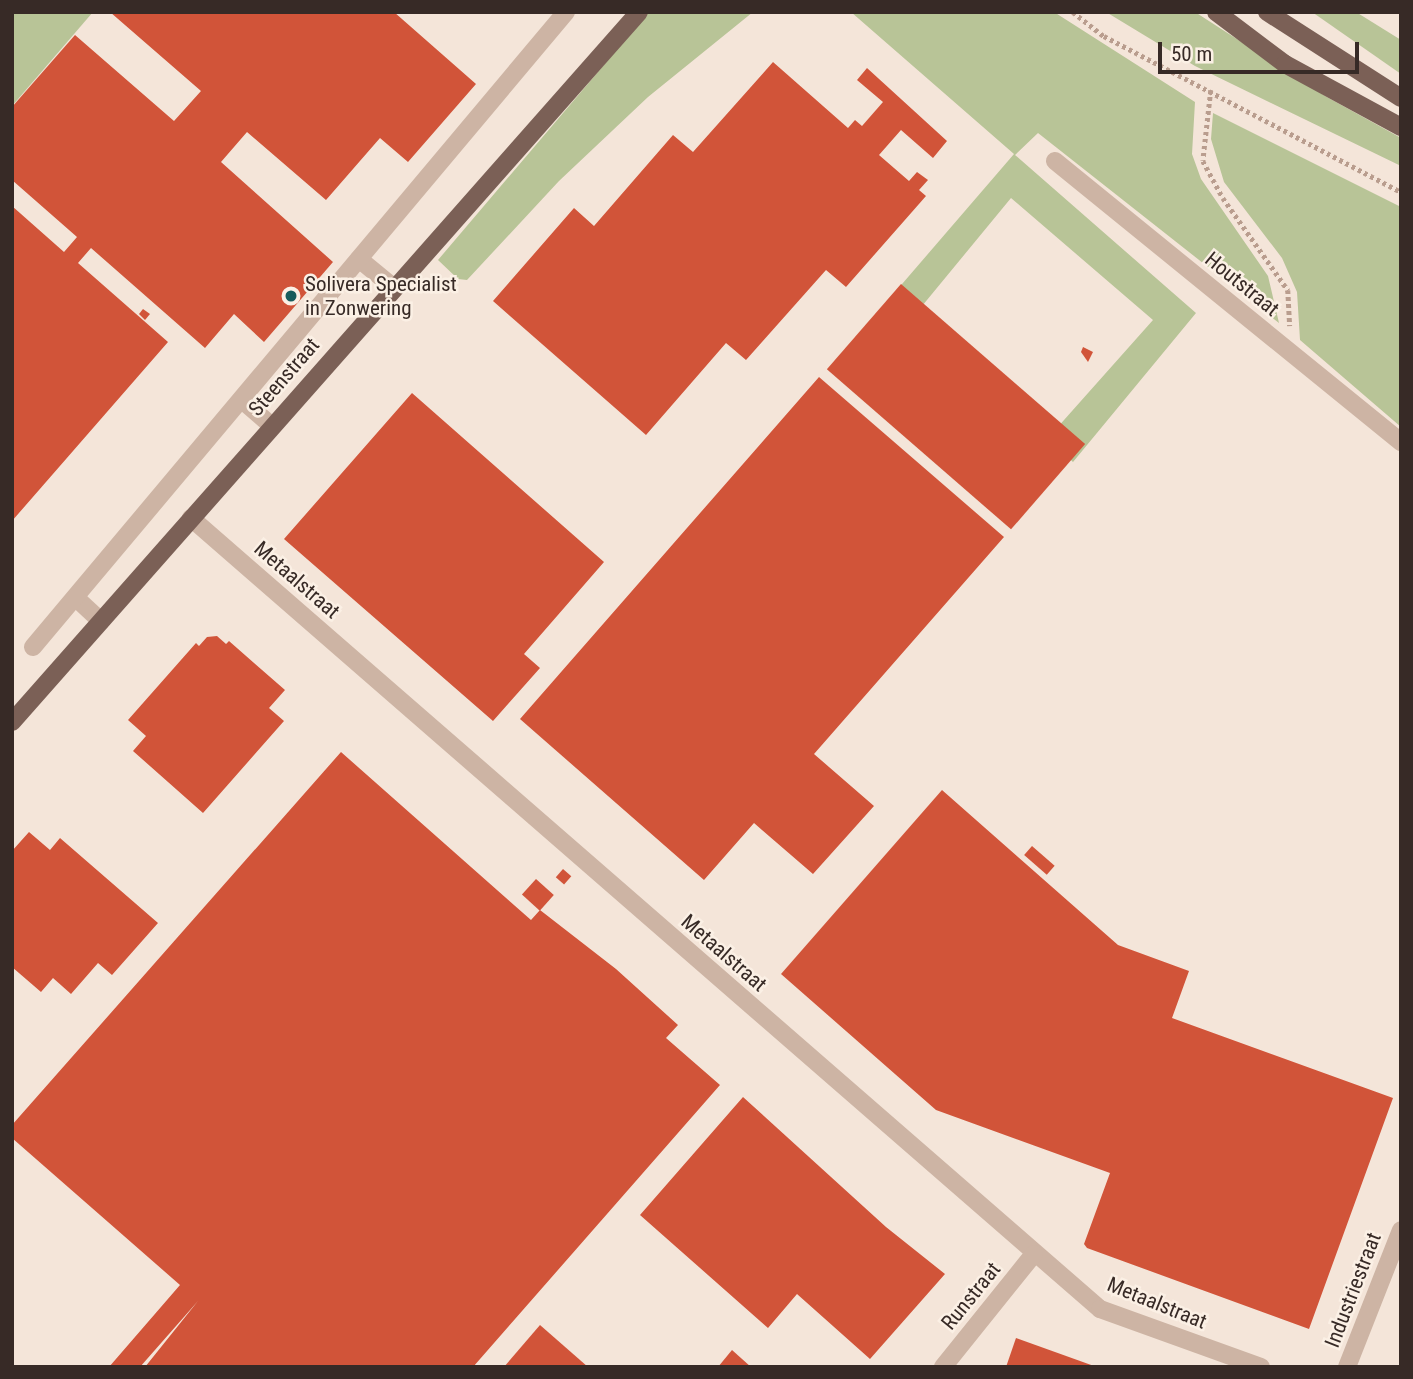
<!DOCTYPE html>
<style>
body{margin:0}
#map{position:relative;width:1413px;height:1379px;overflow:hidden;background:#f4e5d9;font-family:"Roboto Condensed",sans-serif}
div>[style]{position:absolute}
.green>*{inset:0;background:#b8c497}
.building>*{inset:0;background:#d15439;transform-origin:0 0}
.path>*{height:4.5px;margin-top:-2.25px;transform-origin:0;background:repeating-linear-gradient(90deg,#b99d8e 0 3.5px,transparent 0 7px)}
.street>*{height:18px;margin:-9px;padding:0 9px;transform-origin:9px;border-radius:9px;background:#cdb4a4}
.primary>*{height:18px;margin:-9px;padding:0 9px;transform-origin:9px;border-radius:9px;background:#7b6056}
.dots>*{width:19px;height:19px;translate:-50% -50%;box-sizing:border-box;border:4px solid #fbf0e5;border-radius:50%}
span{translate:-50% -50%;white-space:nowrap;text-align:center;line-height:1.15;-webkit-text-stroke:5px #fbf0e5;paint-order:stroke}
.poi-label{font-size:21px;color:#372a26}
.left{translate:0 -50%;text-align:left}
.street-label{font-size:21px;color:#372a26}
.frame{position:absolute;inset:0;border:14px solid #372a26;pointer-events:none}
.scale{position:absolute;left:1158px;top:42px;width:201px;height:32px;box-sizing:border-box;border:4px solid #372a26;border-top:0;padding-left:9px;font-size:21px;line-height:24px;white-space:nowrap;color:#372a26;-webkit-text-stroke:5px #fbf0e5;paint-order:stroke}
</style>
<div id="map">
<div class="green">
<div style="clip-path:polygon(12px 12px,93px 12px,12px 106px)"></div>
<div style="clip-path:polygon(649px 12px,753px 12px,648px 97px,559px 181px,467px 280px,458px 279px,438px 260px)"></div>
<div style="clip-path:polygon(851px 12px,1054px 12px,1195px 102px,1192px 154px,1201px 179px,1268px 276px,1279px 323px,1038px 133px,1015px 155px,1196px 313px,1073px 462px,1048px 438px,1153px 320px,1011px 198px,913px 317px,890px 298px,1014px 154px)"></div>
<div style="clip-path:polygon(1106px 12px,1195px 12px,1325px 96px,1401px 138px,1401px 166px,1195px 66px)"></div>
<div style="clip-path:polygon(1312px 12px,1356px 12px,1401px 40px,1401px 74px)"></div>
<div style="clip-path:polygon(1213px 113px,1401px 207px,1401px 427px,1300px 340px,1297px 292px,1282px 258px,1224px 182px,1211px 139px)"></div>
</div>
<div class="building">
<div style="clip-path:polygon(110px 12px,394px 12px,476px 84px,408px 162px,380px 138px,326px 200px,247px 132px,221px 162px,333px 262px,264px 342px,234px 314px,205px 348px,91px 248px,78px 263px,168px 342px,12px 521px,12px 206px,64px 252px,77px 237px,12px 180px,12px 107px,75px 35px,174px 121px,201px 91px)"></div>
<div style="clip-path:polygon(773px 62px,848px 128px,855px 120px,862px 126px,883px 102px,857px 80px,867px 68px,947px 141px,933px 158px,901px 130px,879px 155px,909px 181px,917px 172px,928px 180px,919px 190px,926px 196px,846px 287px,826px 270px,746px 360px,726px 343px,646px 435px,493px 301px,574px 208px,594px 226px,673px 135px,693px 152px)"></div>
<div style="left:901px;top:284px;width:244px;height:113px;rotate:41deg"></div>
<div style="clip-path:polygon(143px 309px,150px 314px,145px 320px,139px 314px)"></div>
<div style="clip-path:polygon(1083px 347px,1093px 352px,1088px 362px,1081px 352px)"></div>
<div style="clip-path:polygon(819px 377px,1004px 537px,814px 754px,874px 806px,813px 874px,754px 823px,704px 880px,520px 719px)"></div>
<div style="clip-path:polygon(412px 393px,604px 562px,524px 654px,540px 668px,493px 721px,284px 539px)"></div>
<div style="clip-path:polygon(217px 636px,226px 644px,229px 641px,285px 690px,269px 708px,284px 721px,203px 813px,133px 751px,146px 736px,128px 720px,196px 643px,199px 646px,207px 637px)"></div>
<div style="clip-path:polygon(341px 752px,531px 920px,540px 910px,616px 969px,678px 1025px,666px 1038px,720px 1085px,473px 1367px,145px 1367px,198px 1301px,140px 1367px,109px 1367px,180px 1285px,12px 1138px,12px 1125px)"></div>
<div style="clip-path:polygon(942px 790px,1118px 945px,1189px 971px,1172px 1018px,1393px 1098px,1309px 1329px,1087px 1248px,1084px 1244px,1110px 1173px,936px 1110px,781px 974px)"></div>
<div style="clip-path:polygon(29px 832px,50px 850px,60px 838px,158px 923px,112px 975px,98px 963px,71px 994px,53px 978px,41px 992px,12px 967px,12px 851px)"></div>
<div style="left:1032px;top:846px;width:30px;height:12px;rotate:41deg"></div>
<div style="left:563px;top:869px;width:11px;height:11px;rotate:41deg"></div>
<div style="left:536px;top:879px;width:24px;height:21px;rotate:42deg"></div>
<div style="clip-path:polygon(743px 1097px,886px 1227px,945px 1274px,870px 1359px,797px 1294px,768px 1328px,640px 1215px)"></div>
<div style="clip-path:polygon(540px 1325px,588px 1367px,504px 1367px)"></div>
<div style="clip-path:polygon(1016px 1338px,1094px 1366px,1094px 1367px,1006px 1367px)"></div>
<div style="clip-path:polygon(732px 1350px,751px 1367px,718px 1367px)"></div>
</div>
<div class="path">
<div style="left:1073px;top:12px;width:39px;rotate:38deg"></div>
<div style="left:1104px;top:36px;width:335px;rotate:27.7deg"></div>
<div style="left:1211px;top:90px;width:71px;rotate:96.4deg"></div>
<div style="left:1203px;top:161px;width:42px;rotate:61.6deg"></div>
<div style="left:1223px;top:198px;width:113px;rotate:54.8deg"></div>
<div style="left:1288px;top:290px;width:36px;rotate:87deg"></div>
</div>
<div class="street">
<div style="left:1055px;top:161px;width:446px;rotate:39.1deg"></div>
<div style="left:359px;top:259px;width:44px;rotate:39.5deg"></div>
<div style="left:242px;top:400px;width:40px;rotate:41deg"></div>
<div style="left:191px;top:518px;width:1205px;rotate:41.03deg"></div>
<div style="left:1100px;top:1309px;width:171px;rotate:19.8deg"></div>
<div style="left:76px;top:598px;width:34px;rotate:43deg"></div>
<div style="left:33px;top:647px;width:829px;rotate:-49.99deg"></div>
<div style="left:943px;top:1367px;width:145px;rotate:-51.2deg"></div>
<div style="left:1347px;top:1367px;width:147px;rotate:-68.5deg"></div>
</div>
<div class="primary">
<div style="left:1216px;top:12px;width:86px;rotate:37deg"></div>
<div style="left:1285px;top:64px;width:132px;rotate:28.5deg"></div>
<div style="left:1267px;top:12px;width:159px;rotate:32.7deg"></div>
<div style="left:12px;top:722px;width:947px;rotate:-48.55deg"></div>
</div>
<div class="dots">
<div style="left:291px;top:296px;background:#185c5c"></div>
</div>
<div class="poi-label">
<span class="left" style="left:305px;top:296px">Solivera Specialist<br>in Zonwering</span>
</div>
<div class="street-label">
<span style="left:1242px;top:284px;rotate:39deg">Houtstraat</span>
<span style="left:284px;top:377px;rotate:-49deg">Steenstraat</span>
<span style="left:297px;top:580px;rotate:41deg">Metaalstraat</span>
<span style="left:724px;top:953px;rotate:41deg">Metaalstraat</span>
<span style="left:1353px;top:1290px;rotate:-69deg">Industriestraat</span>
<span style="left:971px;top:1296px;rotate:-51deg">Runstraat</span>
<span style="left:1157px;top:1303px;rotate:22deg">Metaalstraat</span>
</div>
<div class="frame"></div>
<div class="scale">50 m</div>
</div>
